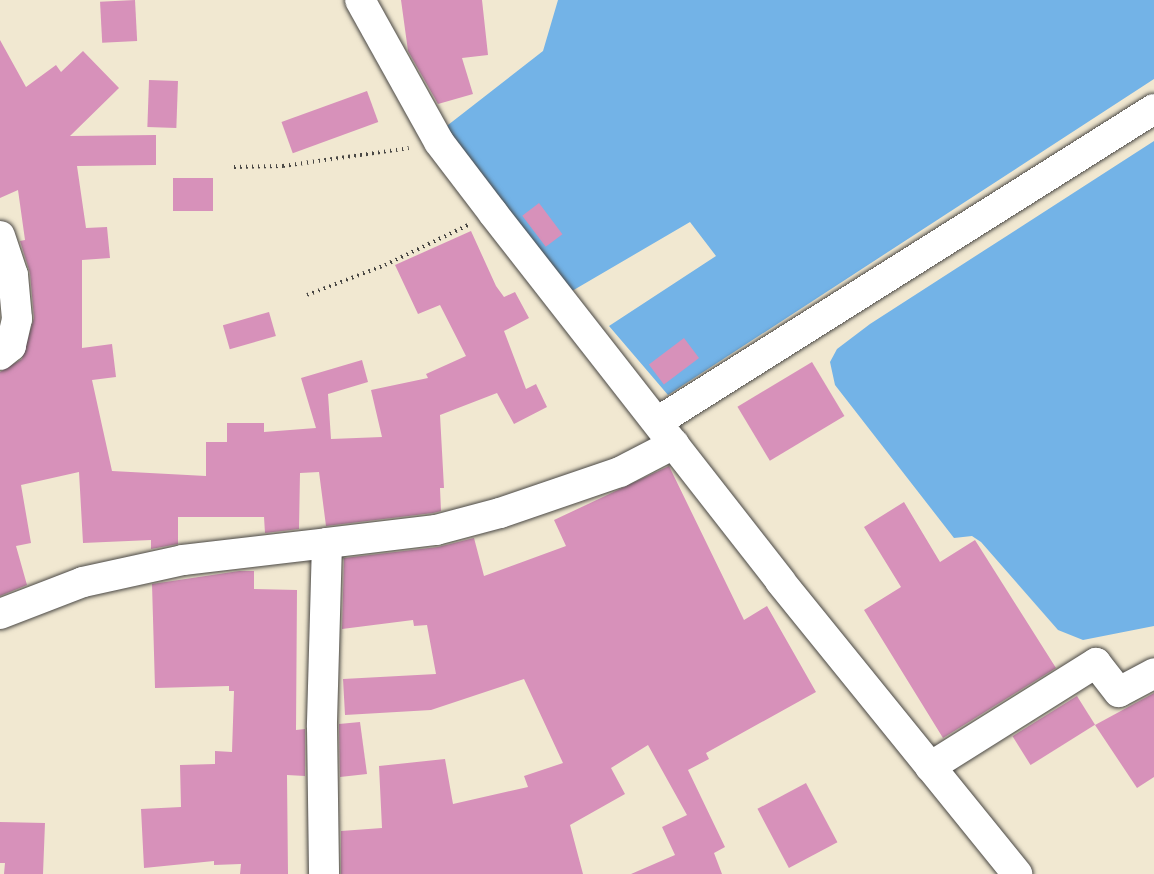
<!DOCTYPE html>
<style>
body{margin:0}
#map{position:relative;width:1154px;height:874px;overflow:hidden;background:#f1e8d1;font-family:Caveat,sans-serif}
div>[style]{position:absolute}
.water>*{inset:0;background:#73b3e7}
.building>*{inset:0;background:#d791ba;transform-origin:0 0}
.path>*{height:4px;margin-top:-2px;transform-origin:0;background:repeating-linear-gradient(90deg,#494744 0 1.5px,transparent 0 6px)}
.roads{filter:drop-shadow(0 0 2px #494744) drop-shadow(0 0 2px #494744)}
.minor>*{height:30px;margin:-15px;padding:0 15px;transform-origin:15px;border-radius:15px;background:#fff}
span{translate:-50% -50%;white-space:nowrap;text-align:center;line-height:1.15;-webkit-text-stroke:4.5px #f7f3e8;paint-order:stroke}
</style>
<div id="map">
<div class="water">
<div style="clip-path:polygon(558px 0,1154px 0,1154px 79px,668px 395px,609px 326px,716px 256px,690px 222px,572px 291px,439px 132px,543px 51px)"></div>
<div style="clip-path:polygon(1154px 141px,1154px 626px,1083px 640px,1058px 630px,981px 542px,972px 536px,954px 538px,835px 385px,830px 362px,837px 349px,870px 324px)"></div>
</div>
<div class="building">
<div style="left:135px;top:0;width:41px;height:35px;rotate:87deg"></div>
<div style="clip-path:polygon(401px 0,482px 0,488px 55px,462px 58px,473px 94px,438px 104px,408px 51px)"></div>
<div style="clip-path:polygon(0 40px,26px 87px,56px 65px,61px 72px,83px 51px,119px 88px,70px 136px,156px 135px,156px 165px,77px 166px,86px 228px,107px 227px,110px 258px,82px 260px,82px 348px,112px 344px,116px 377px,92px 380px,112px 471px,206px 476px,206px 442px,227px 442px,227px 423px,264px 423px,264px 432px,316px 428px,301px 378px,362px 360px,368px 382px,328px 394px,331px 439px,382px 437px,371px 390px,428px 378px,426px 374px,466px 356px,440px 305px,418px 314px,395px 265px,471px 231px,496px 286px,504px 297px,515px 292px,529px 318px,504px 331px,526px 389px,536px 384px,547px 407px,514px 424px,497px 393px,440px 415px,444px 488px,440px 488px,441px 511px,433px 513px,326px 526px,319px 472px,300px 473px,299px 529px,265px 533px,264px 517px,178px 517px,178px 544px,151px 549px,151px 540px,83px 543px,79px 472px,21px 485px,31px 543px,16px 546px,27px 585px,0 596px,0 372px,22px 359px,34px 318px,30px 273px,20px 241px,25px 240px,18px 190px,0 198px)"></div>
<div style="left:149px;top:80px;width:29px;height:47px;rotate:2deg"></div>
<div style="left:367px;top:91px;width:33px;height:91px;rotate:70deg"></div>
<div style="left:173px;top:178px;width:40px;height:33px"></div>
<div style="left:539px;top:203px;width:39px;height:21px;rotate:53deg"></div>
<div style="left:269px;top:312px;width:25px;height:48px;rotate:74deg"></div>
<div style="left:684px;top:338px;width:25px;height:44px;rotate:53deg"></div>
<div style="left:812px;top:362px;width:63px;height:87px;rotate:59deg"></div>
<div style="clip-path:polygon(669px 466px,744px 620px,767px 606px,816px 692px,706px 753px,709px 759px,688px 770px,725px 847px,714px 853px,722px 874px,631px 874px,675px 855px,662px 827px,687px 815px,648px 745px,611px 768px,625px 794px,570px 825px,583px 874px,341px 874px,341px 831px,382px 828px,379px 766px,445px 759px,453px 804px,528px 787px,524px 776px,563px 763px,524px 679px,431px 710px,345px 715px,343px 679px,436px 674px,427px 625px,414px 626px,413px 620px,342px 629px,344px 558px,438px 547px,474px 538px,484px 576px,566px 546px,554px 520px)"></div>
<div style="clip-path:polygon(904px 502px,940px 562px,975px 540px,1056px 668px,943px 738px,864px 610px,901px 587px,864px 527px)"></div>
<div style="clip-path:polygon(239px 571px,254px 571px,254px 589px,297px 590px,296px 730px,305px 729px,305px 776px,287px 775px,288px 874px,240px 874px,241px 864px,214px 865px,214px 861px,144px 868px,141px 809px,181px 807px,180px 765px,215px 764px,215px 751px,232px 752px,234px 691px,229px 691px,229px 686px,155px 688px,152px 584px)"></div>
<div style="clip-path:polygon(1154px 693px,1154px 777px,1137px 788px,1095px 725px)"></div>
<div style="left:1077px;top:696px;width:34px;height:76px;rotate:58deg"></div>
<div style="clip-path:polygon(360px 722px,367px 774px,340px 777px,339px 724px)"></div>
<div style="left:806px;top:783px;width:67px;height:55px;rotate:62deg"></div>
<div style="clip-path:polygon(0 822px,45px 823px,43px 874px,4px 874px,5px 863px,0 863px)"></div>
</div>
<div class="path">
<div style="left:234px;top:167px;width:49px;rotate:-1.2deg"></div>
<div style="left:283px;top:166px;width:127px;rotate:-8.1deg"></div>
<div style="left:307px;top:295px;width:84px;rotate:-21deg"></div>
<div style="left:385px;top:265px;width:92px;rotate:-25.7deg"></div>
</div>
<div class="roads">
<div class="minor">
<div style="left:360px;top:0;width:162px;rotate:60.9deg"></div>
<div style="left:439px;top:142px;width:89px;rotate:52.7deg"></div>
<div style="left:493px;top:213px;width:467px;rotate:52deg"></div>
<div style="left:780px;top:581px;width:377px;rotate:51deg"></div>
<div style="left:0;top:236px;width:41px;rotate:71.6deg"></div>
<div style="left:13px;top:275px;width:44px;rotate:84.8deg"></div>
<div style="left:17px;top:319px;width:28px;rotate:103deg"></div>
<div style="left:11px;top:346px;width:14px;rotate:141deg"></div>
<div style="left:657px;top:422px;width:587px;rotate:-32.2deg"></div>
<div style="left:327px;top:543px;width:110px;rotate:-6.8deg"></div>
<div style="left:436px;top:530px;width:66px;rotate:-14.9deg"></div>
<div style="left:500px;top:513px;width:127px;rotate:-18.9deg"></div>
<div style="left:620px;top:472px;width:61px;rotate:-27.4deg"></div>
<div style="left:0;top:614px;width:89px;rotate:-21.1deg"></div>
<div style="left:83px;top:582px;width:102px;rotate:-12.4deg"></div>
<div style="left:183px;top:560px;width:145px;rotate:-6.7deg"></div>
<div style="left:327px;top:543px;width:184px;rotate:91.6deg"></div>
<div style="left:322px;top:727px;width:147px;rotate:89.2deg"></div>
<div style="left:930px;top:767px;width:196px;rotate:-32.1deg"></div>
<div style="left:1096px;top:663px;width:37px;rotate:52deg"></div>
<div style="left:1119px;top:692px;width:40px;rotate:-28deg"></div>
</div>
</div>
</div>
